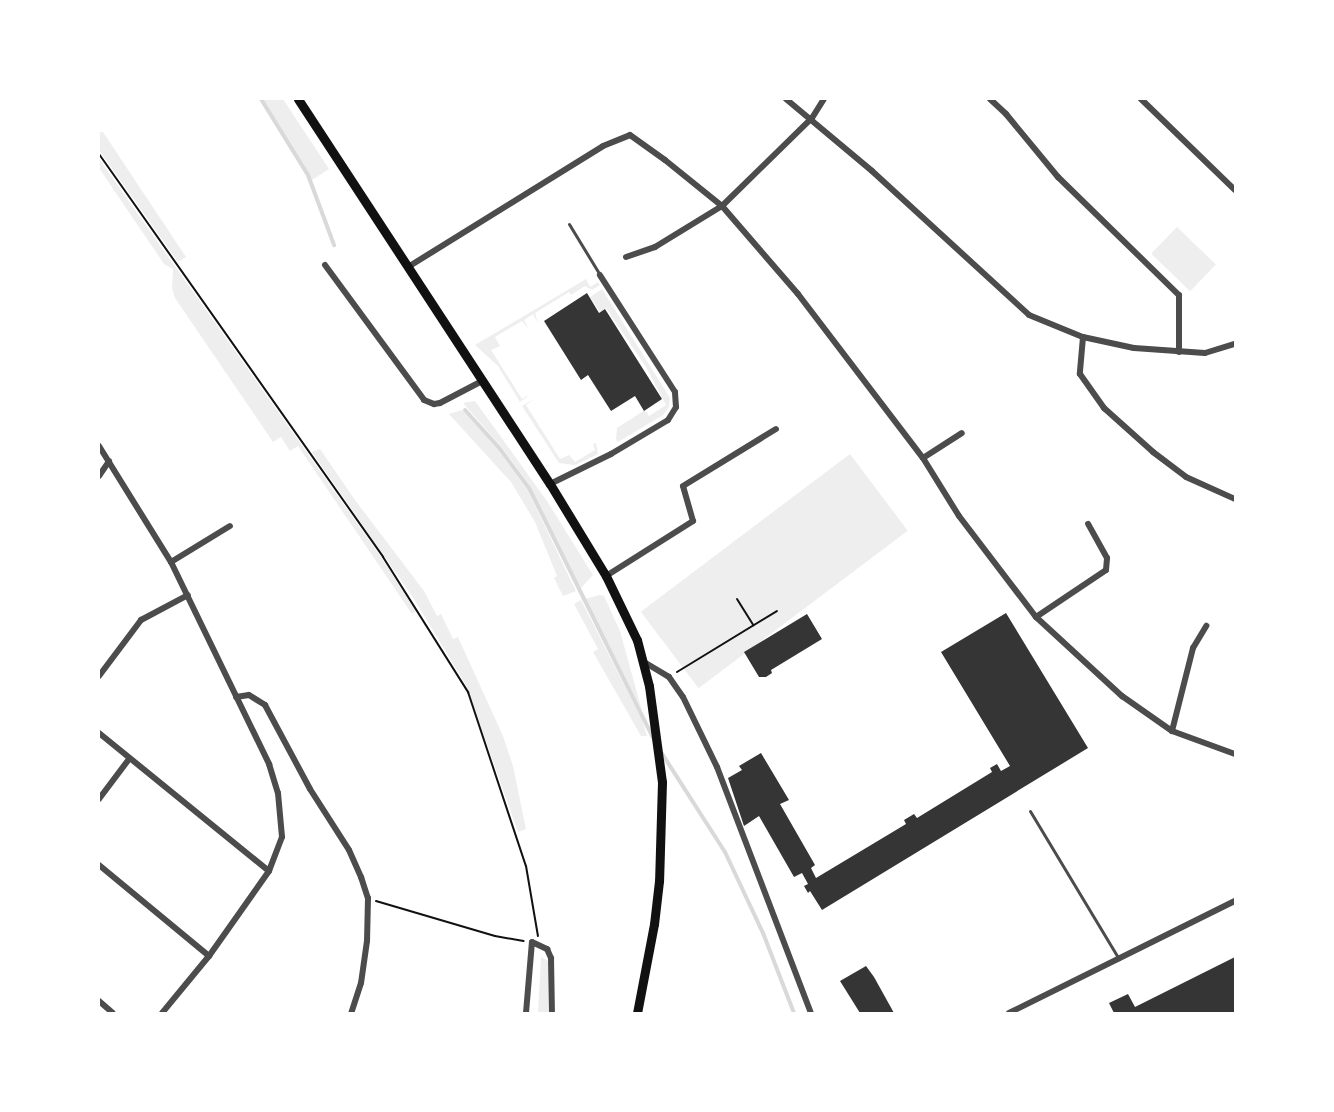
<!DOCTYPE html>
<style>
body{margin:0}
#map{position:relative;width:1334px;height:1112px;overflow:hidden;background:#fff;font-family:Signika,sans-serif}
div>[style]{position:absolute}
.green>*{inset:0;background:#eee;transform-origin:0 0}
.stream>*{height:4px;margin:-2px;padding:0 2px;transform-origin:2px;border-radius:2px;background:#d9d9d9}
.building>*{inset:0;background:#353535}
.path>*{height:2px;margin:-1px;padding:0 1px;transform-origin:1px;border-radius:1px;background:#111}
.service>*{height:3px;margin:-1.5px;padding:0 1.5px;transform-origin:1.5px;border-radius:1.5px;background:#4c4c4c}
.minor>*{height:6px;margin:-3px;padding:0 3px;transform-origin:3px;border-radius:3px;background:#4c4c4c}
.secondary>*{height:9px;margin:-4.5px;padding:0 4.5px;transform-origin:4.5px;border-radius:4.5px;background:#111}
span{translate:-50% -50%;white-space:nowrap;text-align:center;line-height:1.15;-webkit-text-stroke:6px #fff;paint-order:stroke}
.frame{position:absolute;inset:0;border:100px solid #fff;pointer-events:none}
</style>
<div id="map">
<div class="green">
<div style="clip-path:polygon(263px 99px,283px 99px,329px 169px,312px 180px)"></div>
<div style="clip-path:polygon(99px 132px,103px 132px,186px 257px,178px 262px,99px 150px)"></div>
<div style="clip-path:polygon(99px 159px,381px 557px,416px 611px,412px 614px,298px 446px,290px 451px,281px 437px,273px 442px,175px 298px,172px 288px,173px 269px,164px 264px,99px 168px)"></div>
<div style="left:1177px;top:227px;width:54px;height:37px;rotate:44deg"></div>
<div style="clip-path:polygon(586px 279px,590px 287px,598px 282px,600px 285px,592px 290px,585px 286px,571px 295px,569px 292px,535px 313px,538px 323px,533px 314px,524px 320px,529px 329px,522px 321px,495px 337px,500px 346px,491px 350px,493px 353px,522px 399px,531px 394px,520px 402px,498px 366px,475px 345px)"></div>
<div style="clip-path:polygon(602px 289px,670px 398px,669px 407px,663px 415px,618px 442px,616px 439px,617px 428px,645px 410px,649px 416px,666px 405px,646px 367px,606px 308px,600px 312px,590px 297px)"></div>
<div style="clip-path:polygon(534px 399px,526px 405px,560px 459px,569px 455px,575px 462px,595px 450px,593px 444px,596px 443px,598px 454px,575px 465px,559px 463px,522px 406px)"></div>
<div style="clip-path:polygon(475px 401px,547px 501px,593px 575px,580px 589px,530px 486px,504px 450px,463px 403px)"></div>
<div style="clip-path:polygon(462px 410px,498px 450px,527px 489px,576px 591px,563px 596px,554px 578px,557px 576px,535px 522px,511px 482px,449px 414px)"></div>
<div style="clip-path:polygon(320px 449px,355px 500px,424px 591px,437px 616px,441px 614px,453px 639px,458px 637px,503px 736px,513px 766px,526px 829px,518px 832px,466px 685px,414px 599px,312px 452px)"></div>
<div style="left:850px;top:454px;width:96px;height:262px;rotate:53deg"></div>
<div style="clip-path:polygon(600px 595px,604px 596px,620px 631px,642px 711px,585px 599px)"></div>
<div style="clip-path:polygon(581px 600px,642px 720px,647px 736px,641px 736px,593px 652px,598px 649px,574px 604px)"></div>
<div style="clip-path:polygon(541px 957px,548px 961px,549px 965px,548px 1013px,538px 1013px)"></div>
</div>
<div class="stream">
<div style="left:261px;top:99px;width:89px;rotate:58.3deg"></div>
<div style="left:308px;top:175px;width:75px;rotate:69.6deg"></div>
<div style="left:465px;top:410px;width:52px;rotate:48.1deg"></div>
<div style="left:500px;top:449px;width:49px;rotate:53.4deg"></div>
<div style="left:529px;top:488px;width:279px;rotate:63.6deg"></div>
<div style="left:661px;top:752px;width:119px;rotate:57.4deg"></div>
<div style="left:725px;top:852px;width:89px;rotate:64.9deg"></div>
<div style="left:763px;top:933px;width:86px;rotate:68.8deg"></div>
</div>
<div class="building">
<div style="clip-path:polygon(587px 293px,599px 313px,605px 309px,662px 399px,644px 411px,635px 396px,611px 411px,588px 375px,581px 380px,544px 321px)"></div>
<div style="clip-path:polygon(1006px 613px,1088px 748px,822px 910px,810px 891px,808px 893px,804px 886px,808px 884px,802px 873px,794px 877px,759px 816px,744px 826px,728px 778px,742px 770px,739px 766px,761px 753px,789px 800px,780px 804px,815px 865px,811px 868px,816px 878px,906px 824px,904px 820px,914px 814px,917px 818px,992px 772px,990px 768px,997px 764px,1001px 771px,1010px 766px,941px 652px)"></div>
<div style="clip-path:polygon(807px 614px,822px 639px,771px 670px,772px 673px,766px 677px,759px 677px,744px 652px)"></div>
<div style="clip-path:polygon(1235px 957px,1235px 1013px,1114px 1013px,1109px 1003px,1128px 994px,1135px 1007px)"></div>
<div style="clip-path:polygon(866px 966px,874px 977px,894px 1013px,860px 1013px,840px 981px)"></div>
</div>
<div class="path">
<div style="left:99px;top:154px;width:493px;rotate:54.8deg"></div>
<div style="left:383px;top:557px;width:160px;rotate:57.8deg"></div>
<div style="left:468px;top:692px;width:183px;rotate:71.6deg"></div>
<div style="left:526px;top:866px;width:71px;rotate:80.3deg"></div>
<div style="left:737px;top:599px;width:31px;rotate:58deg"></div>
<div style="left:677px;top:672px;width:117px;rotate:-31.4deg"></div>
<div style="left:376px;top:901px;width:124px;rotate:16.4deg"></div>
<div style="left:495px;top:936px;width:29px;rotate:10deg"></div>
</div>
<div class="service">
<div style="left:569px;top:224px;width:60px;rotate:58.7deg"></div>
<div style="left:1030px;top:811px;width:173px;rotate:59deg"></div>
</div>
<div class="minor">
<div style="left:786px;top:99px;width:112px;rotate:39.9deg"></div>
<div style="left:872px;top:171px;width:213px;rotate:42.5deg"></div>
<div style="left:1029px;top:315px;width:58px;rotate:22.2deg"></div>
<div style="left:1083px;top:337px;width:52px;rotate:12.2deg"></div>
<div style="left:1134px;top:348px;width:71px;rotate:4deg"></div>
<div style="left:1205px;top:353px;width:31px;rotate:-17deg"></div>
<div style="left:990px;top:99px;width:22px;rotate:43deg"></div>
<div style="left:1006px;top:114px;width:82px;rotate:50.5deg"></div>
<div style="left:1058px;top:177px;width:169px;rotate:44.3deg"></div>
<div style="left:1179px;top:295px;width:57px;rotate:90deg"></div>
<div style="left:1141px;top:99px;width:131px;rotate:44.1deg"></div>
<div style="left:626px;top:257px;width:31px;rotate:-19deg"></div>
<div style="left:655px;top:247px;width:79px;rotate:-31.5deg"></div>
<div style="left:722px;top:206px;width:126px;rotate:-44.4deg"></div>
<div style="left:812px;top:118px;width:22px;rotate:-58deg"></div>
<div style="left:325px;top:265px;width:167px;rotate:53.7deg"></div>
<div style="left:424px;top:400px;width:11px;rotate:22deg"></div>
<div style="left:434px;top:404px;width:6px;rotate:-9deg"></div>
<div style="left:440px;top:403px;width:47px;rotate:-27.6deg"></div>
<div style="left:408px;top:267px;width:229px;rotate:-31.8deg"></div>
<div style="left:603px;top:146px;width:29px;rotate:-22deg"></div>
<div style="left:630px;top:135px;width:43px;rotate:35.5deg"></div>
<div style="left:665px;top:160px;width:73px;rotate:38.9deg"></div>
<div style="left:722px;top:206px;width:116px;rotate:49.2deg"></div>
<div style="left:798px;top:294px;width:206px;rotate:52.7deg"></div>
<div style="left:923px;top:458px;width:68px;rotate:58.2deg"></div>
<div style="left:959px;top:516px;width:127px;rotate:52.7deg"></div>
<div style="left:1036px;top:617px;width:117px;rotate:42.6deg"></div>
<div style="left:1122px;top:696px;width:61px;rotate:35deg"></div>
<div style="left:1172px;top:731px;width:67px;rotate:20.1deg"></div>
<div style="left:1083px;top:337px;width:37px;rotate:95deg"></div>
<div style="left:1080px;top:374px;width:42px;rotate:54.8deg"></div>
<div style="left:1104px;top:408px;width:66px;rotate:41.9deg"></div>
<div style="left:1153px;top:452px;width:41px;rotate:37.1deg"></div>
<div style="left:1186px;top:477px;width:54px;rotate:24.2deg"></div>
<div style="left:99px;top:446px;width:137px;rotate:58.2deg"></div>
<div style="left:171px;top:562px;width:225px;rotate:64.1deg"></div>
<div style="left:269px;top:764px;width:30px;rotate:73deg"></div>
<div style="left:278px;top:793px;width:44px;rotate:84.8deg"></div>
<div style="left:282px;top:837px;width:36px;rotate:111deg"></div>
<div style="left:269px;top:871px;width:104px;rotate:125.2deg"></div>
<div style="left:209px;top:956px;width:74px;rotate:129.5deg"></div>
<div style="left:923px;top:458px;width:46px;rotate:-32.7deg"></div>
<div style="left:99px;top:476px;width:18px;rotate:-56deg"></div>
<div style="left:550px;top:484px;width:68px;rotate:-26.2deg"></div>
<div style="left:611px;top:454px;width:66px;rotate:-30.8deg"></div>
<div style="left:668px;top:420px;width:15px;rotate:-58deg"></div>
<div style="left:676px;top:407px;width:15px;rotate:-94deg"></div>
<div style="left:675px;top:392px;width:139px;rotate:-122.7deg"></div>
<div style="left:171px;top:562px;width:69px;rotate:-31.4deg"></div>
<div style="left:606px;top:576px;width:103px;rotate:-32.3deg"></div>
<div style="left:693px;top:521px;width:36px;rotate:-106deg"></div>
<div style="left:683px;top:486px;width:109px;rotate:-31.5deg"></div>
<div style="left:1036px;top:617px;width:84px;rotate:-33.9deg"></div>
<div style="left:1106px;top:570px;width:12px;rotate:-85deg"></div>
<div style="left:1107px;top:558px;width:39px;rotate:-119deg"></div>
<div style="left:644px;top:662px;width:29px;rotate:31deg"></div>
<div style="left:669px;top:677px;width:24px;rotate:55deg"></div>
<div style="left:683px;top:697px;width:78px;rotate:64.1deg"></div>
<div style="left:717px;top:767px;width:263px;rotate:69.1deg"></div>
<div style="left:99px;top:676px;width:70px;rotate:-53.1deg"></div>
<div style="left:141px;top:620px;width:53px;rotate:-28deg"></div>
<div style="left:236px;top:697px;width:13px;rotate:-9deg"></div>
<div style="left:249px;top:695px;width:19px;rotate:32deg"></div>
<div style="left:265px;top:705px;width:95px;rotate:61.8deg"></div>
<div style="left:310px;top:789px;width:72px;rotate:57.4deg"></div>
<div style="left:349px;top:850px;width:30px;rotate:66deg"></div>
<div style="left:361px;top:877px;width:22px;rotate:72deg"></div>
<div style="left:368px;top:898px;width:43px;rotate:91.3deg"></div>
<div style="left:367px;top:941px;width:42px;rotate:98.1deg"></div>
<div style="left:361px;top:983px;width:32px;rotate:108deg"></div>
<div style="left:1172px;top:731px;width:86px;rotate:-75.8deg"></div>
<div style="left:1193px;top:648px;width:26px;rotate:-59deg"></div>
<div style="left:99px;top:733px;width:219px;rotate:39.1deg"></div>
<div style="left:99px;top:799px;width:50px;rotate:-53.1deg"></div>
<div style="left:99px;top:865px;width:143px;rotate:39.6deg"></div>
<div style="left:99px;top:1001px;width:18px;rotate:41deg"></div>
<div style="left:526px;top:1013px;width:71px;rotate:-85.2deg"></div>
<div style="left:532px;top:942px;width:17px;rotate:25deg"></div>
<div style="left:547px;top:949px;width:10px;rotate:66deg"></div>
<div style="left:551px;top:958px;width:55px;rotate:89deg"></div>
<div style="left:1009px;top:1013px;width:252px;rotate:-26.4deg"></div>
</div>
<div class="secondary">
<div style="left:298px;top:99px;width:460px;rotate:56.8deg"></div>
<div style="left:550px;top:484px;width:108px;rotate:58.7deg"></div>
<div style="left:606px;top:576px;width:71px;rotate:64.2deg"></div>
<div style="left:637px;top:640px;width:48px;rotate:75.4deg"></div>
<div style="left:649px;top:686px;width:97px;rotate:82.3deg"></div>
<div style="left:662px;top:782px;width:99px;rotate:91.7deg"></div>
<div style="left:659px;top:881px;width:43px;rotate:96.6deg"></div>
<div style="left:654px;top:924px;width:91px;rotate:100.8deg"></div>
</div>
<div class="frame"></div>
</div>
